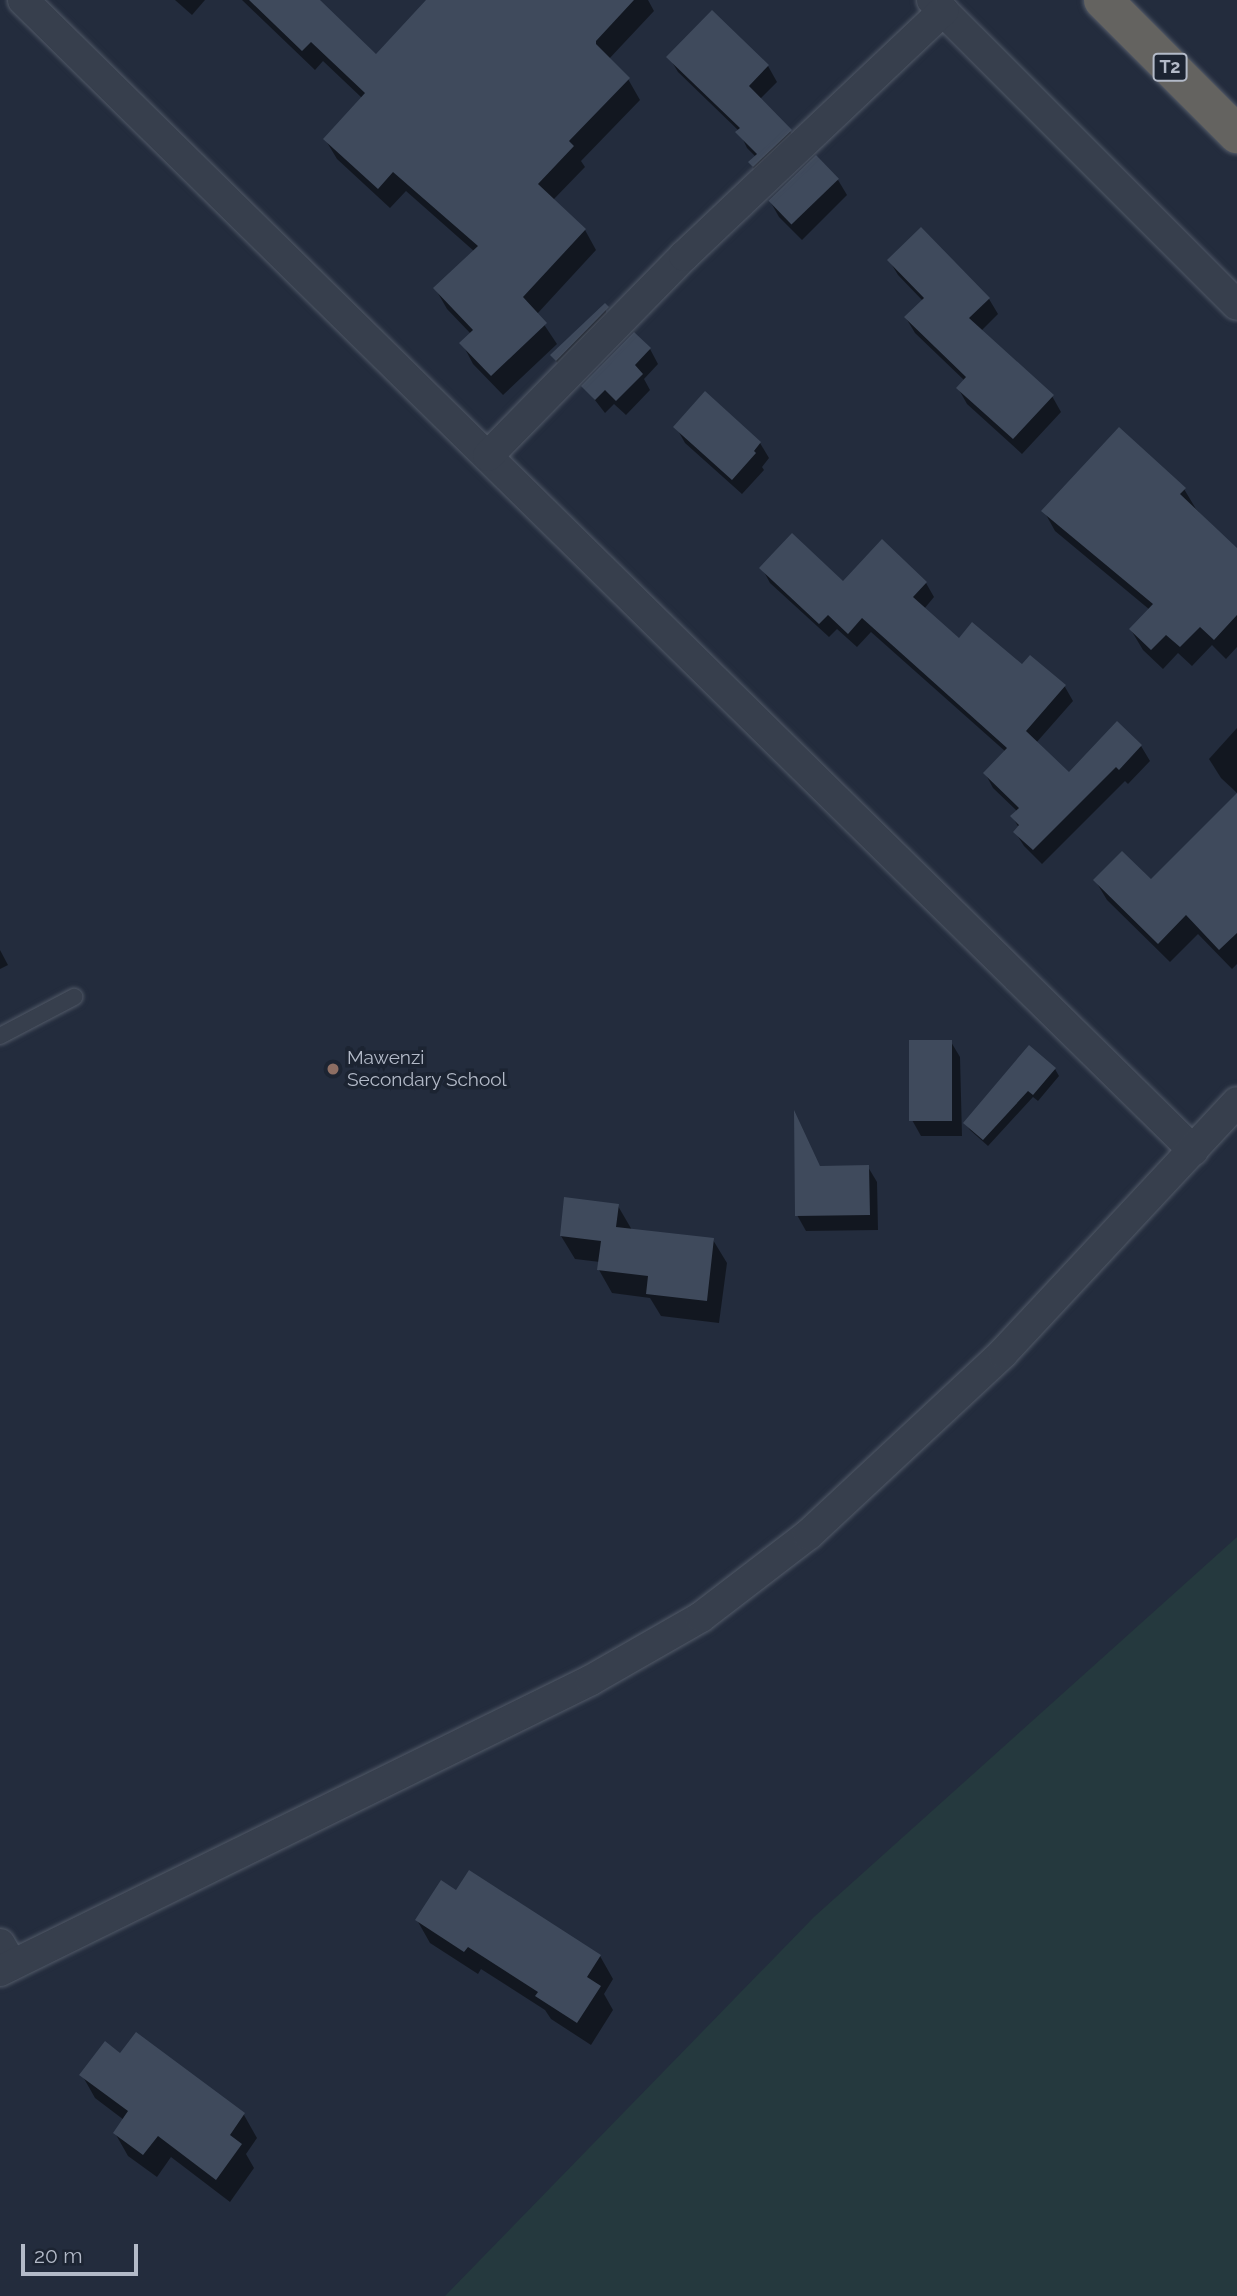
<!DOCTYPE html>
<style>
body{margin:0}
#map{position:relative;width:1237px;height:2296px;overflow:hidden;background:#232c3d;font-family:Raleway,sans-serif}
div>[style]{position:absolute}
.green>*{inset:0;background:#25393e}
.shadow>*{inset:0;background:#0007}
.building>*{inset:0;background:#3f4a5c;transform-origin:0 0}
.roads{filter:drop-shadow(0 0 2px #525a68) drop-shadow(0 0 2px #525a68)}
.service>*{height:16px;margin:-8px;padding:0 8px;transform-origin:8px;border-radius:8px;background:#373f4d}
.minor>*{height:30px;margin:-15px;padding:0 15px;transform-origin:15px;border-radius:15px;background:#373f4d}
.trunk>*{height:38px;margin:-19px;padding:0 19px;transform-origin:19px;border-radius:19px;background:#646360}
.dots>*{width:19px;height:19px;translate:-50% -50%;box-sizing:border-box;border:4px solid #1c2432;border-radius:50%}
span{translate:-50% -50%;white-space:nowrap;text-align:center;line-height:1.15;-webkit-text-stroke:7px #1c2432;paint-order:stroke}
.shield-label span{padding:2px 5px;background:#1c2432;border:2px solid;border-radius:5px;-webkit-text-stroke-width:0}
.shield-label{font-size:18px;color:#b3bac8;font-weight:700}
.poi-label{font-size:19px;color:#b3bac8}
.left{translate:0 -50%;text-align:left}
.scale{position:absolute;left:21px;top:2244px;width:117px;height:32px;box-sizing:border-box;border:4px solid #b3bac8;border-top:0;padding-left:9px;font-size:21px;line-height:24px;white-space:nowrap;color:#b3bac8;-webkit-text-stroke:5px #1c2432;paint-order:stroke}
</style>
<div id="map">
<div class="green">
<div style="clip-path:polygon(1237px 1537px,1237px 2296px,445px 2296px,814px 1917px)"></div>
</div>
<div class="shadow">
<div style="clip-path:polygon(175px 0,205px 0,192px 15px)"></div>
<div style="clip-path:polygon(242px 0,318px 0,376px 56px,429px 0,648px 0,654px 11px,608px 60px,628px 79px,640px 100px,581px 161px,585px 167px,553px 200px,585px 230px,596px 250px,537px 314px,557px 344px,503px 395px,473px 364px,462px 343px,471px 334px,447px 309px,435px 288px,475px 252px,406px 191px,390px 208px,337px 159px,325px 139px,362px 98px,323px 61px,315px 70px)"></div>
<div style="clip-path:polygon(669px 57px,768px 66px,777px 82px,759px 100px,790px 131px,799px 147px,759px 178px,750px 162px,756px 157px,747px 148px,739px 131px,678px 72px)"></div>
<div style="clip-path:polygon(838px 180px,847px 195px,802px 240px,779px 217px,770px 201px)"></div>
<div style="clip-path:polygon(889px 260px,989px 299px,998px 314px,981px 331px,1052px 396px,1061px 412px,1022px 454px,967px 404px,958px 388px,965px 381px,915px 333px,906px 318px,923px 301px,898px 275px)"></div>
<div style="clip-path:polygon(606px 308px,606px 313px,609px 310px,617px 323px,561px 370px,553px 355px)"></div>
<div style="clip-path:polygon(650px 349px,658px 364px,644px 379px,650px 390px,626px 415px,614px 404px,605px 413px,584px 386px)"></div>
<div style="clip-path:polygon(676px 427px,760px 443px,769px 458px,762px 467px,764px 470px,742px 494px,685px 443px)"></div>
<div style="clip-path:polygon(1184px 489px,1196px 509px,1237px 550px,1237px 647px,1226px 659px,1212px 645px,1192px 666px,1178px 653px,1163px 669px,1143px 650px,1131px 630px,1150px 610px,1055px 531px,1044px 511px)"></div>
<div style="clip-path:polygon(762px 568px,843px 583px,926px 583px,934px 597px,924px 609px,959px 640px,1023px 667px,1030px 658px,1065px 687px,1073px 701px,1036px 743px,1069px 775px,1117px 723px,1141px 746px,1150px 761px,1128px 784px,1125px 781px,1042px 864px,1024px 846px,1015px 832px,1019px 828px,1012px 816px,1017px 811px,993px 788px,985px 773px,1006px 752px,871px 632px,857px 647px,837px 629px,829px 637px,770px 583px)"></div>
<div style="clip-path:polygon(1237px 728px,1237px 793px,1221px 778px,1209px 759px)"></div>
<div style="clip-path:polygon(1237px 796px,1237px 964px,1232px 969px,1198px 934px,1170px 962px,1107px 900px,1095px 880px,1151px 882px)"></div>
<div style="clip-path:polygon(0 950px,8px 965px,0 969px)"></div>
<div style="clip-path:polygon(951px 1042px,960px 1057px,962px 1136px,921px 1136px,912px 1120px)"></div>
<div style="clip-path:polygon(1055px 1069px,1059px 1076px,1038px 1101px,1033px 1097px,988px 1146px,970px 1130px,965px 1123px)"></div>
<div style="clip-path:polygon(868px 1167px,877px 1182px,878px 1230px,806px 1231px,797px 1215px,821px 1168px)"></div>
<div style="clip-path:polygon(618px 1206px,632px 1230px,713px 1240px,727px 1263px,719px 1323px,661px 1316px,650px 1298px,612px 1293px,599px 1270px,600px 1262px,575px 1259px,561px 1236px)"></div>
<div style="clip-path:polygon(457px 1892px,600px 1956px,613px 1979px,604px 1994px,613px 2010px,591px 2045px,551px 2019px,545px 2010px,481px 1969px,478px 1974px,430px 1943px,417px 1920px)"></div>
<div style="clip-path:polygon(136px 2035px,244px 2115px,257px 2138px,246px 2154px,254px 2168px,230px 2202px,171px 2157px,157px 2177px,128px 2156px,115px 2133px,124px 2120px,95px 2098px,82px 2075px,121px 2055px)"></div>
</div>
<div class="building">
<div style="clip-path:polygon(249px 0,320px 0,376px 54px,426px 0,634px 0,596px 41px,596px 44px,630px 78px,569px 141px,574px 146px,538px 184px,586px 229px,523px 297px,547px 323px,491px 376px,459px 343px,473px 330px,433px 288px,478px 246px,393px 172px,378px 189px,323px 139px,365px 93px,311px 42px,302px 51px)"></div>
<div style="clip-path:polygon(712px 10px,769px 65px,749px 86px,792px 130px,753px 167px,748px 162px,757px 154px,735px 132px,740px 128px,666px 57px)"></div>
<div style="left:816px;top:155px;width:33px;height:66px;rotate:46deg"></div>
<div style="clip-path:polygon(921px 227px,990px 298px,969px 318px,1054px 395px,1013px 439px,956px 388px,966px 377px,904px 317px,924px 298px,887px 260px)"></div>
<div style="clip-path:polygon(605px 303px,609px 307px,556px 361px,550px 355px)"></div>
<div style="clip-path:polygon(634px 332px,651px 348px,635px 365px,643px 374px,616px 401px,605px 390px,595px 400px,581px 386px)"></div>
<div style="clip-path:polygon(705px 391px,761px 442px,754px 451px,756px 453px,732px 480px,673px 427px)"></div>
<div style="clip-path:polygon(1119px 427px,1186px 488px,1180px 494px,1237px 548px,1237px 615px,1214px 640px,1200px 627px,1180px 647px,1166px 635px,1151px 650px,1129px 629px,1153px 604px,1041px 511px)"></div>
<div style="clip-path:polygon(792px 533px,843px 581px,882px 539px,927px 582px,913px 597px,959px 638px,972px 622px,1022px 664px,1030px 655px,1066px 685px,1026px 731px,1069px 772px,1117px 721px,1142px 745px,1119px 770px,1116px 767px,1033px 850px,1013px 832px,1019px 825px,1010px 816px,1019px 808px,983px 773px,1007px 748px,862px 618px,848px 634px,828px 615px,819px 624px,759px 568px)"></div>
<div style="clip-path:polygon(1237px 793px,1237px 933px,1219px 950px,1186px 915px,1158px 944px,1093px 880px,1122px 851px,1151px 879px)"></div>
<div style="left:909px;top:1040px;width:43px;height:81px"></div>
<div style="clip-path:polygon(1029px 1045px,1056px 1068px,1033px 1095px,1028px 1091px,983px 1140px,963px 1123px)"></div>
<div style="clip-path:polygon(794px 1110px,820px 1166px,869px 1165px,870px 1215px,795px 1216px)"></div>
<div style="clip-path:polygon(564px 1197px,619px 1204px,616px 1227px,714px 1238px,707px 1301px,646px 1294px,648px 1276px,597px 1270px,601px 1241px,560px 1236px)"></div>
<div style="clip-path:polygon(469px 1870px,601px 1955px,587px 1977px,601px 1986px,577px 2023px,535px 1996px,538px 1992px,468px 1947px,464px 1952px,415px 1920px,441px 1880px,456px 1890px)"></div>
<div style="clip-path:polygon(136px 2032px,245px 2113px,230px 2135px,242px 2144px,216px 2180px,158px 2136px,143px 2155px,113px 2133px,128px 2111px,79px 2075px,105px 2041px,120px 2053px)"></div>
</div>
<div class="roads">
<div class="service">
<div style="left:0;top:1036px;width:84px;rotate:-27.8deg"></div>
</div>
<div class="minor">
<div style="left:23px;top:0;width:1641px;rotate:44.51deg"></div>
<div style="left:932px;top:0;width:431px;rotate:45deg"></div>
<div style="left:488px;top:456px;width:280px;rotate:-45.6deg"></div>
<div style="left:684px;top:256px;width:357px;rotate:-43.4deg"></div>
<div style="left:0;top:1944px;width:24px;rotate:60deg"></div>
<div style="left:0;top:1971px;width:659px;rotate:-26.21deg"></div>
<div style="left:591px;top:1680px;width:127px;rotate:-29.8deg"></div>
<div style="left:701px;top:1617px;width:135px;rotate:-37.5deg"></div>
<div style="left:808px;top:1535px;width:267px;rotate:-43deg"></div>
<div style="left:1003px;top:1353px;width:343px;rotate:-47deg"></div>
</div>
<div class="trunk">
<div style="left:1103px;top:0;width:190px;rotate:45deg"></div>
</div>
</div>
<div class="dots">
<div style="left:333px;top:1069px;background:#8d6e63"></div>
</div>
<div class="shield-label">
<span style="left:1170px;top:67px">T2</span>
</div>
<div class="poi-label">
<span class="left" style="left:347px;top:1069px">Mawenzi<br>Secondary School</span>
</div>
<div class="scale">20 m</div>
</div>
